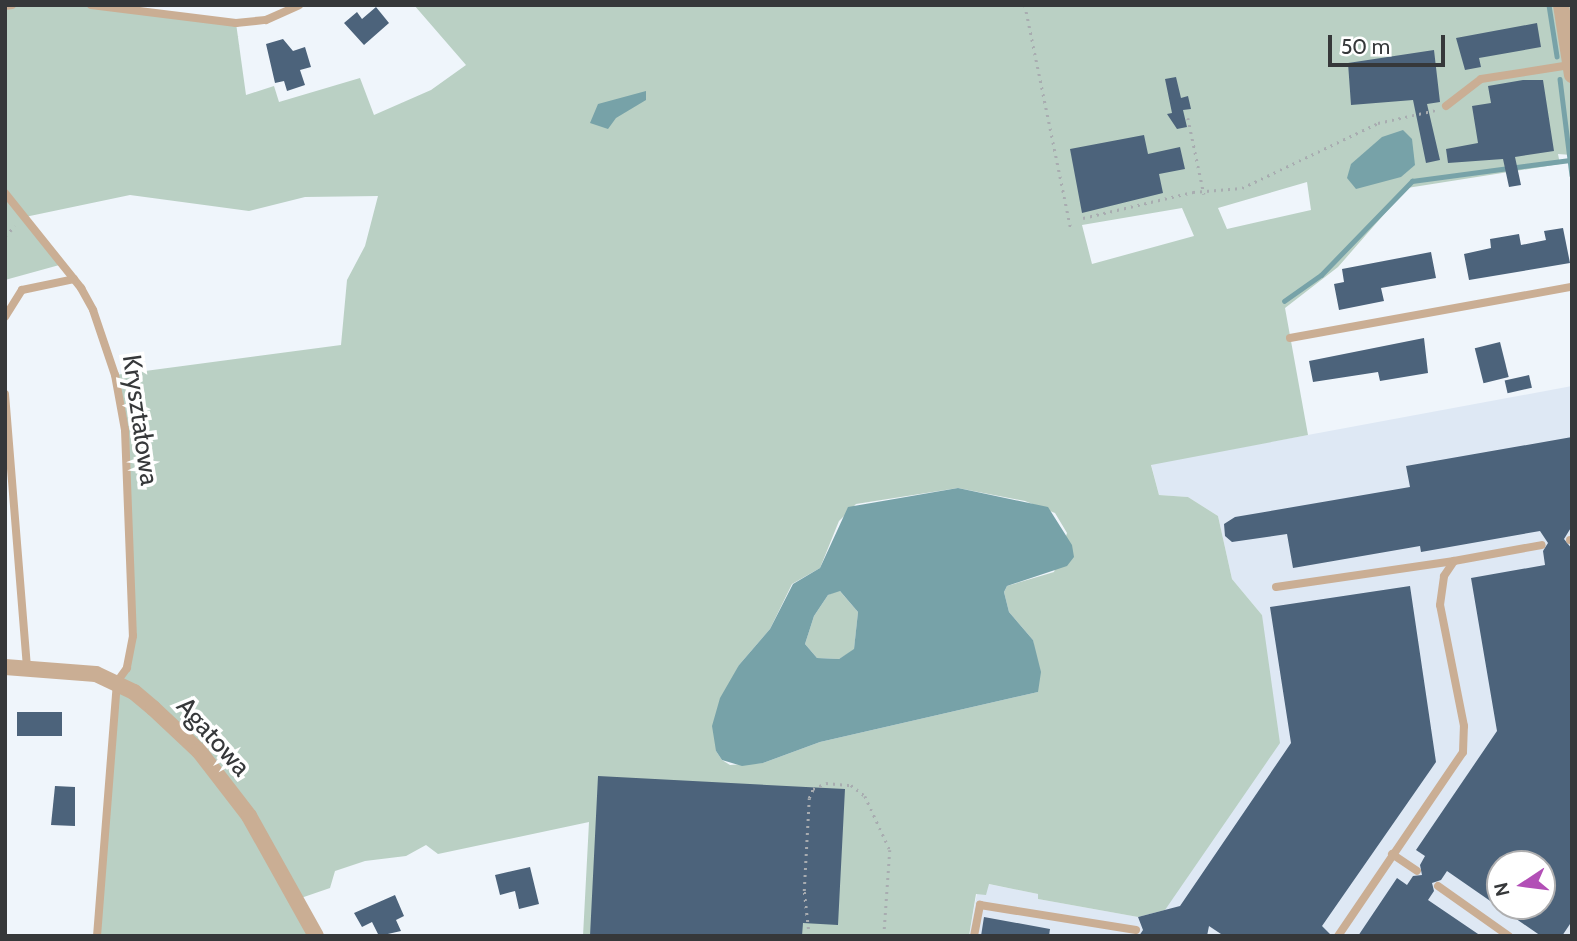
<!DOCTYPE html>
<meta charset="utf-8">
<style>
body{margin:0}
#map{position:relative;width:1577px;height:941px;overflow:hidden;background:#eff5fb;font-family:Cabin,sans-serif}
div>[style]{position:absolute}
.built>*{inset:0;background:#dee8f4}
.green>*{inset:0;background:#bad0c4}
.water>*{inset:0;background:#77a2a8}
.stream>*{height:4.5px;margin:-2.25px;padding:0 2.25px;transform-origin:2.25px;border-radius:2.25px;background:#77a2a8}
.building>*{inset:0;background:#4c637b;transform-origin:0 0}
.path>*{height:2.5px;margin-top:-1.25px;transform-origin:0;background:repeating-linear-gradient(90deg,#a8acb0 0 2px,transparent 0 7px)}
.lane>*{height:8px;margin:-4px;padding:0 4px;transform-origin:4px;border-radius:4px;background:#caae94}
.street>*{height:16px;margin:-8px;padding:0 8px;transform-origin:8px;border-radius:8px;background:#caae94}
span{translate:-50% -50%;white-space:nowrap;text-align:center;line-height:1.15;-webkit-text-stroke:7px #fff;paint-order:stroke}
.street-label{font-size:26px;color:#36383a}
.frame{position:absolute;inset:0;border:7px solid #36383a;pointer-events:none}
.north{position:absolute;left:1486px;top:850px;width:70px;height:70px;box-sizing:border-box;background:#fff;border:2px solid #afafb0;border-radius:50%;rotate:257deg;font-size:19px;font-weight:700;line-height:28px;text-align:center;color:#36383a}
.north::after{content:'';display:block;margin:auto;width:24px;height:32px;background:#b24fb6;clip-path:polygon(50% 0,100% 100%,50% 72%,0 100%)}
.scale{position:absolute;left:1328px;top:35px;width:117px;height:32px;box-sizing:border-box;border:4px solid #36383a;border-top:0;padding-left:9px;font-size:21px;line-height:24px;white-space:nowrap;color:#36383a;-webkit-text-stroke:5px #fff;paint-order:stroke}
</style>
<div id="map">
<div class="built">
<div style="clip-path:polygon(evenodd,1572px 386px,1572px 936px,969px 936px,977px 893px,988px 884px,1038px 894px,1038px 899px,1138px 917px,1165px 910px,1262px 615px,1232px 579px,1218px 516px,1188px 497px,1159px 495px,1151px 464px,1572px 386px,1500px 864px,1542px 864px,1542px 906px,1500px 906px,1500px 864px)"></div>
</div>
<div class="green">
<div style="clip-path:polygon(evenodd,5px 5px,91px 5px,236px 23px,246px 95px,274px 86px,279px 102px,360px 78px,374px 115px,431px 90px,466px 65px,414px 5px,1572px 5px,1572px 155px,1558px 154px,1560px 164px,1407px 188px,1338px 267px,1285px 308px,1308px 435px,1151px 465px,1159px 495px,1188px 497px,1218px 516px,1232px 579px,1262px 615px,1280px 743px,1165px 910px,1138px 917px,1038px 899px,1038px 894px,989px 884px,986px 895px,976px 894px,969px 936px,583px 936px,589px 822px,438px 854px,426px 845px,406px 856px,365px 861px,335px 871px,330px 888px,298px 899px,316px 936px,97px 936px,117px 682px,130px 654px,128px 471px,115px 375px,341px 345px,347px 280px,365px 246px,378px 196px,305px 197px,249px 211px,130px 195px,25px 217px,63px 264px,5px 280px,5px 5px,1307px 182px,1311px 210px,1227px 229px,1218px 208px,1307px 182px,5px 5px,1182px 208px,1194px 236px,1092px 264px,1082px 225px,1182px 208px,5px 5px,958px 488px,1025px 501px,1055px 513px,1067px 533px,1054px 572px,1007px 586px,1004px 592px,1009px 612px,1033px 640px,1038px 692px,820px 742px,763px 763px,730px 765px,722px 760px,716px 751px,739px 665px,770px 629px,792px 584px,820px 568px,839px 521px,856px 504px,958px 488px)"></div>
<div style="clip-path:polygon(839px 590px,858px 612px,854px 650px,839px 659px,817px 658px,805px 644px,814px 616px,828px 595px)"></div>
</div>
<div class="water">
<div style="clip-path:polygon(646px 91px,646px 100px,616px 118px,608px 129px,590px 123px,598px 104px)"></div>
<div style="clip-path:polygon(1403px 130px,1412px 139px,1415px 165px,1401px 177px,1356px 189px,1347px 178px,1351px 164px,1382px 137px)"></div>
<div style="clip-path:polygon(evenodd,958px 488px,1048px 507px,1072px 545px,1074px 557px,1067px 566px,1007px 586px,1004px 592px,1009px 612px,1033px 640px,1041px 672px,1038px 692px,820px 742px,763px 763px,742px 766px,722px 760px,716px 751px,712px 726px,720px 698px,739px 665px,770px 629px,793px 584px,820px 568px,848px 507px,958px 488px,840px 591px,858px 612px,854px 649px,839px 659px,817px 658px,805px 644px,814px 616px,828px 595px,840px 591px)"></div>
</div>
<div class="stream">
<div style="left:1549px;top:5px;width:52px;rotate:81.1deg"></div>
<div style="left:1560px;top:79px;width:97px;rotate:82.9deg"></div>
<div style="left:1284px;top:301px;width:45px;rotate:-35.1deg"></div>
<div style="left:1321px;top:275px;width:131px;rotate:-45.9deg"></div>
<div style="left:1412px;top:181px;width:159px;rotate:-7.6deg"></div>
</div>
<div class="building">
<div style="clip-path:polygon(376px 7px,389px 23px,364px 45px,344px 23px,357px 12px,362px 19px)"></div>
<div style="clip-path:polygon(1537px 23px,1541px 47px,1479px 58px,1481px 67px,1465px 70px,1456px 38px)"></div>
<div style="clip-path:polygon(283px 39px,293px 51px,305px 47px,311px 67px,300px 70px,305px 85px,287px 91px,284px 81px,275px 83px,266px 44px)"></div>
<div style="clip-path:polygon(1434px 50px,1440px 102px,1427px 104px,1440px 160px,1426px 163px,1413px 100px,1351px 105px,1348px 63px)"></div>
<div style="clip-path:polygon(1176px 77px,1181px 98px,1188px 96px,1191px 109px,1183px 110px,1187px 127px,1177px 129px,1167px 114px,1172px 113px,1165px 79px)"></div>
<div style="clip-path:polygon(1523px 80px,1543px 80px,1554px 151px,1515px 157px,1521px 185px,1509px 187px,1503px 159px,1448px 163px,1446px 149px,1478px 143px,1472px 106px,1491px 103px,1488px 86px)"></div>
<div style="clip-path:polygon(1144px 135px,1148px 154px,1180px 147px,1185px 169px,1159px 174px,1163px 193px,1082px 213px,1070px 149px)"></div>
<div style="clip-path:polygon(1563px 228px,1570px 263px,1469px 280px,1464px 254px,1491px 248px,1490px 239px,1519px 234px,1521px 245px,1546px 240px,1544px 231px)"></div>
<div style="clip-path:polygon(1431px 252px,1436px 278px,1381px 288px,1384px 301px,1339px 310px,1334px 284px,1344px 282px,1342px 269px)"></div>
<div style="clip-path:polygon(1424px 338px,1428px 373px,1380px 381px,1378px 372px,1313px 382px,1309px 361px)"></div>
<div style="left:1500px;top:342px;width:36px;height:26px;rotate:76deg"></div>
<div style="left:1529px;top:375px;width:13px;height:25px;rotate:77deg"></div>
<div style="clip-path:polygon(evenodd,1572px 437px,1572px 526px,1564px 539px,1572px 549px,1572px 921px,1562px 936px,1541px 936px,1447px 871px,1441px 880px,1432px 883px,1434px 891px,1428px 900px,1481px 936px,1358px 936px,1397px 878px,1407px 885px,1413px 876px,1422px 875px,1420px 865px,1425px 856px,1416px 850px,1497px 731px,1471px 578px,1545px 565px,1543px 551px,1548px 543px,1540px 531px,1421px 552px,1420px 546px,1293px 568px,1287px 534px,1232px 542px,1225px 536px,1224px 524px,1235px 517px,1410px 487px,1406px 466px,1572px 437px,1500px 864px,1542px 864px,1542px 906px,1500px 906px,1500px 864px)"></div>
<div style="clip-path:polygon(1410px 586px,1436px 762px,1322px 926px,1332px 936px,1224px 936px,1209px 926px,1207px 936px,1139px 936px,1143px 930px,1138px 917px,1180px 906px,1291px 743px,1270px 607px)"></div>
<div style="left:17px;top:712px;width:45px;height:24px"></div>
<div style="clip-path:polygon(598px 776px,845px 789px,838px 925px,803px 923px,802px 936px,590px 936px)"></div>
<div style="clip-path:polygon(55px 786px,75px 787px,75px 826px,51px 825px)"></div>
<div style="clip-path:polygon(530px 867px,539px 904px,519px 909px,515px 891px,500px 895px,495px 875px)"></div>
<div style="clip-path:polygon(395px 895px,404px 916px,396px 920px,401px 931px,379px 936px,372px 922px,362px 927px,354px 913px)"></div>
<div style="clip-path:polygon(984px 917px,1050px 929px,1049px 936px,981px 936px)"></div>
</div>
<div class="path">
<div style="left:1025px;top:5px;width:230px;rotate:78.4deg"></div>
<div style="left:1188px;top:118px;width:78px;rotate:78.1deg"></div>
<div style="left:1083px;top:218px;width:113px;rotate:-13.3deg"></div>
<div style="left:1193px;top:192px;width:49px;rotate:-4.7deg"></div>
<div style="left:1242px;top:188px;width:151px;rotate:-25.5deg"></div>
<div style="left:1378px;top:123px;width:59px;rotate:-12.6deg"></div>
<div style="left:5px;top:236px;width:14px;rotate:-45deg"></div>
<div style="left:809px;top:936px;width:45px;rotate:-96.3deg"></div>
<div style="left:804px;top:891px;width:93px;rotate:-86.9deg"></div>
<div style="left:809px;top:798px;width:10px;rotate:-66deg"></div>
<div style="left:813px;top:789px;width:14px;rotate:-25deg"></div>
<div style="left:826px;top:783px;width:25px;rotate:5deg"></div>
<div style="left:851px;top:785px;width:18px;rotate:38deg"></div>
<div style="left:865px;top:796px;width:60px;rotate:65.2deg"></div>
<div style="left:890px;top:850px;width:86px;rotate:94deg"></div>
</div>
<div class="lane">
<div style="left:91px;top:5px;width:146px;rotate:7.1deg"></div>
<div style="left:236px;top:23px;width:30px;rotate:-6deg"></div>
<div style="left:266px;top:20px;width:36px;rotate:-24deg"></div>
<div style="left:5px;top:6px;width:7px;rotate:-8deg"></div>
<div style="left:1446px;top:106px;width:44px;rotate:-37.6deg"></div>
<div style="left:1481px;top:79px;width:90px;rotate:-8.9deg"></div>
<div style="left:5px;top:193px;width:122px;rotate:51.3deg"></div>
<div style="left:81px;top:288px;width:25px;rotate:61deg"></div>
<div style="left:93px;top:310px;width:69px;rotate:71.3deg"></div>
<div style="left:115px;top:375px;width:56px;rotate:79.7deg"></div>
<div style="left:125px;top:430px;width:206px;rotate:87.8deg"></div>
<div style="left:133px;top:636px;width:33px;rotate:101deg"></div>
<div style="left:127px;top:668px;width:17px;rotate:126deg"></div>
<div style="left:117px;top:682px;width:255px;rotate:94.5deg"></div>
<div style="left:5px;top:317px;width:32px;rotate:-58deg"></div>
<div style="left:22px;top:290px;width:53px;rotate:-11.9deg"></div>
<div style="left:1290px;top:338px;width:287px;rotate:-10.3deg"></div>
<div style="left:5px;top:394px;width:274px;rotate:85.4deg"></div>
<div style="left:1570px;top:540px;width:2px"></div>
<div style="left:1276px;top:587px;width:180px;rotate:-8.3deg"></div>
<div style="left:1392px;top:854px;width:30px;rotate:34deg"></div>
<div style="left:1438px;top:886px;width:87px;rotate:35.2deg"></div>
<div style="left:974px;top:936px;width:32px;rotate:-79deg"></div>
<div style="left:980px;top:905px;width:158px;rotate:9.1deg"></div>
<div style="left:1338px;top:936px;width:222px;rotate:-55.8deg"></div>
<div style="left:1463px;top:752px;width:26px;rotate:-88deg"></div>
<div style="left:1464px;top:726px;width:123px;rotate:-101.2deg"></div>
<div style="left:1440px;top:605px;width:29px;rotate:-82deg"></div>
<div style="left:1444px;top:576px;width:18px;rotate:-56deg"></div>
<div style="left:1454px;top:561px;width:89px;rotate:-10.3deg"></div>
</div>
<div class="street">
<div style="left:1561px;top:5px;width:71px;rotate:81.1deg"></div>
<div style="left:5px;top:667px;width:91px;rotate:4.4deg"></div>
<div style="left:96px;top:674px;width:42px;rotate:25.3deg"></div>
<div style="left:134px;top:692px;width:25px;rotate:40deg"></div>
<div style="left:153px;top:708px;width:63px;rotate:43.1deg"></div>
<div style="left:199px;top:751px;width:82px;rotate:52.4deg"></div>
<div style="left:249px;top:816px;width:137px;rotate:60.8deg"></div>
</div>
<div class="street-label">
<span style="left:140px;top:420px;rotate:82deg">Kryształowa</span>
<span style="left:213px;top:737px;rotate:48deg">Agatowa</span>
</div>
<div class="frame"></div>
<div class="north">N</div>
<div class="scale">50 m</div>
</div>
